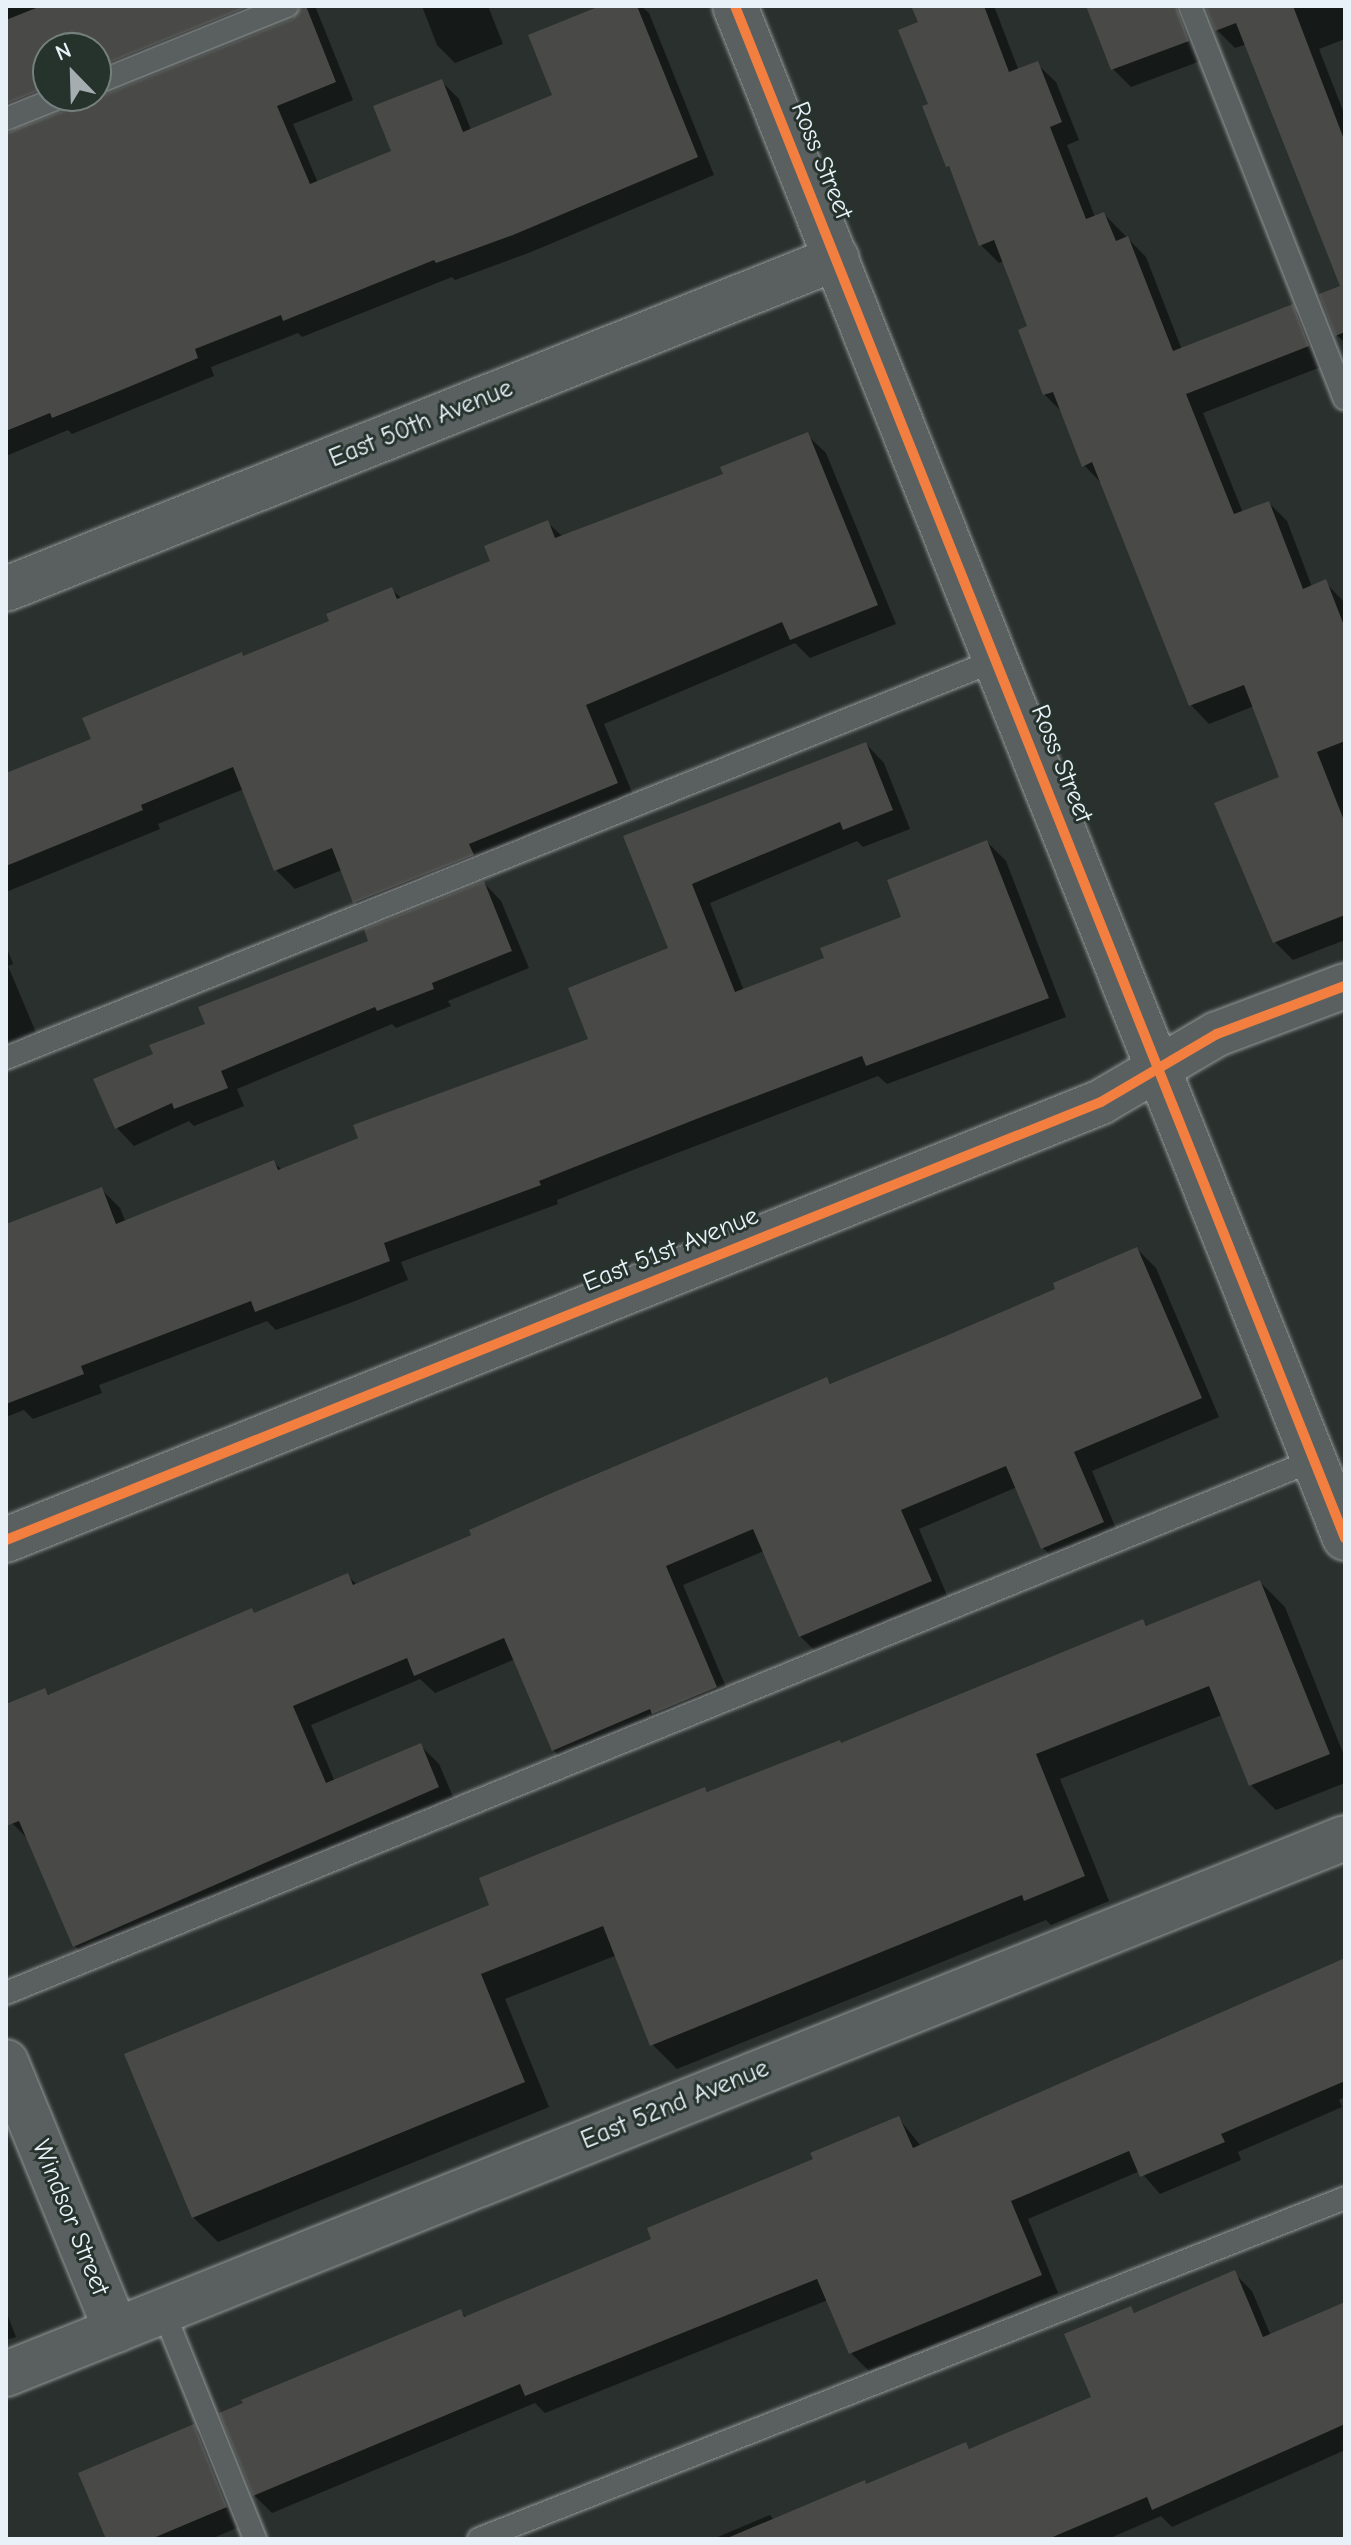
<!DOCTYPE html>
<style>
body{margin:0}
#map{position:relative;width:1351px;height:2545px;overflow:hidden;background:#29302d;font-family:"Comic Neue",sans-serif}
div>[style]{position:absolute}
.shadow>*{inset:0;background:#0007}
.building>*{inset:0;background:#494a47}
.roads{filter:drop-shadow(0 0 2px #959a9a) drop-shadow(0 0 2px #959a9a)}
.service>*{height:22px;margin:-11px;padding:0 11px;transform-origin:11px;border-radius:11px;background:#5a6060}
.minor>*{height:44px;margin:-22px;padding:0 22px;transform-origin:22px;border-radius:22px;background:#5a6060}
.cycleway>*{height:10px;margin:-5px;padding:0 5px;transform-origin:5px;border-radius:5px;background:#f27e40}
span{translate:-50% -50%;white-space:nowrap;text-align:center;line-height:1.15;-webkit-text-stroke:6px #26332d;paint-order:stroke}
.street-label{font-size:26px;color:#e8f1f8}
.frame{position:absolute;inset:0;border:8px solid #e8f1f8;pointer-events:none}
.north{position:absolute;left:32px;top:32px;width:80px;height:80px;box-sizing:border-box;background:#26332d;border:2px solid #747f7e;border-radius:50%;rotate:337deg;font-size:22px;font-weight:700;line-height:32px;text-align:center;color:#e8f1f8}
.north::after{content:'';display:block;margin:auto;width:28px;height:36px;background:#a5adb1;clip-path:polygon(50% 0,100% 100%,50% 72%,0 100%)}
</style>
<div id="map">
<div class="shadow">
<div style="clip-path:polygon(evenodd,6px 6px,315px 6px,353px 100px,293px 124px,318px 183px,394px 152px,441px 81px,459px 99px,471px 130px,554px 96px,605px 6px,641px 6px,649px 13px,714px 175px,531px 252px,455px 280px,452px 277px,302px 337px,298px 333px,211px 367px,214px 376px,72px 434px,68px 430px,6px 456px,6px 6px,303px 9px,293px 21px,99px 99px,109px 87px,303px 9px,6px 6px,48px 48px,96px 48px,96px 96px,48px 96px,48px 48px,6px 6px,76px 103px,70px 110px,9px 135px,18px 124px,76px 103px)"></div>
<div style="clip-path:polygon(422px 6px,488px 6px,503px 44px,455px 63px,437px 45px)"></div>
<div style="clip-path:polygon(913px 6px,994px 6px,1019px 71px,1037px 64px,1056px 82px,1079px 140px,1067px 145px,1095px 217px,1104px 214px,1146px 257px,1182px 350px,1292px 307px,1310px 325px,1326px 365px,1203px 413px,1243px 513px,1269px 503px,1287px 521px,1312px 587px,1325px 582px,1345px 603px,1345px 940px,1293px 960px,1275px 942px,1282px 778px,1254px 706px,1209px 724px,1191px 705px,1102px 484px,1084px 465px,1063px 413px,1044px 394px,1030px 328px,1004px 261px,999px 263px,981px 245px,925px 107px,930px 105px,920px 23px)"></div>
<div style="clip-path:polygon(1088px 6px,1184px 6px,1206px 59px,1131px 87px,1113px 69px)"></div>
<div style="clip-path:polygon(1207px 6px,1345px 6px,1345px 39px,1319px 49px,1345px 116px,1345px 343px,1337px 335px,1343px 287px,1247px 44px,1235px 48px,1217px 30px)"></div>
<div style="clip-path:polygon(807px 435px,826px 453px,896px 624px,810px 658px,795px 643px,604px 724px,636px 802px,374px 921px,355px 902px,342px 870px,295px 889px,276px 870px,244px 789px,158px 824px,160px 829px,6px 892px,6px 776px,93px 740px,241px 654px,244px 657px,332px 622px,391px 589px,402px 599px,493px 562px,547px 522px,563px 537px,726px 475px)"></div>
<div style="clip-path:polygon(866px 744px,884px 763px,910px 829px,863px 847px,857px 841px,710px 903px,744px 991px,827px 959px,904px 918px,987px 842px,1006px 861px,1066px 1017px,887px 1084px,878px 1076px,638px 1168px,557px 1200px,558px 1204px,401px 1262px,408px 1280px,350px 1303px,276px 1330px,267px 1321px,99px 1385px,102px 1393px,33px 1419px,24px 1410px,6px 1417px,6px 1226px,101px 1189px,120px 1208px,126px 1223px,273px 1162px,282px 1170px,590px 1040px,671px 949px,626px 837px)"></div>
<div style="clip-path:polygon(484px 883px,501px 901px,529px 968px,448px 1001px,451px 1006px,396px 1028px,392px 1024px,237px 1089px,244px 1106px,194px 1126px,189px 1121px,134px 1146px,117px 1128px,96px 1080px,155px 1055px)"></div>
<div style="clip-path:polygon(6px 946px,13px 964px,8px 966px,40px 1042px,6px 1056px)"></div>
<div style="clip-path:polygon(1137px 1249px,1156px 1268px,1219px 1417px,1092px 1471px,1121px 1541px,1061px 1566px,1042px 1547px,1017px 1487px,919px 1529px,949px 1600px,819px 1655px,800px 1636px,764px 1551px,683px 1585px,734px 1706px,572px 1769px,553px 1750px,515px 1659px,435px 1693px,420px 1679px,311px 1725px,335px 1782px,420px 1745px,439px 1764px,457px 1806px,93px 1965px,75px 1946px,29px 1840px,12px 1823px,6px 1808px,6px 1707px,45px 1690px,50px 1696px,348px 1576px,357px 1585px,827px 1379px,832px 1385px,1058px 1290px)"></div>
<div style="clip-path:polygon(1260px 1582px,1285px 1607px,1345px 1758px,1345px 1783px,1276px 1810px,1251px 1785px,1222px 1715px,1060px 1779px,1109px 1901px,1051px 1925px,1046px 1920px,677px 2069px,652px 2044px,617px 1955px,505px 1999px,549px 2107px,218px 2242px,193px 2217px,492px 1906px,705px 1789px,709px 1793px,842px 1745px,1143px 1621px,1148px 1627px)"></div>
<div style="clip-path:polygon(1345px 1959px,1345px 2097px,1339px 2100px,1342px 2107px,1238px 2152px,1241px 2160px,1160px 2194px,1140px 2171px,1028px 2219px,1058px 2293px,869px 2371px,851px 2353px,828px 2300px,545px 2413px,535px 2403px,272px 2513px,254px 2495px,461px 2312px,467px 2318px,654px 2240px,899px 2119px,921px 2146px)"></div>
<div style="clip-path:polygon(1234px 2273px,1252px 2291px,1271px 2336px,1345px 2305px,1345px 2450px,1172px 2527px,1161px 2516px,1108px 2539px,713px 2539px,770px 2515px,774px 2520px,867px 2485px,965px 2444px,971px 2450px,1093px 2398px,1131px 2309px,1136px 2314px)"></div>
<div style="clip-path:polygon(6px 2311px,16px 2337px,6px 2340px)"></div>
<div style="clip-path:polygon(193px 2426px,212px 2445px,244px 2525px,211px 2539px,106px 2539px)"></div>
</div>
<div class="building">
<div style="clip-path:polygon(41px 6px,250px 6px,96px 68px,96px 48px,48px 48px,48px 87px,6px 104px,6px 20px)"></div>
<div style="clip-path:polygon(301px 6px,306px 6px,336px 82px,277px 106px,310px 184px,391px 151px,373px 106px,442px 79px,463px 132px,552px 95px,528px 35px,600px 6px,637px 6px,698px 157px,513px 235px,436px 263px,434px 260px,283px 321px,281px 315px,195px 349px,198px 358px,119px 391px,52px 418px,50px 413px,6px 431px,6px 133px,68px 109px,77px 96px,101px 96px,292px 19px)"></div>
<div style="clip-path:polygon(911px 6px,984px 6px,1009px 72px,1038px 61px,1062px 122px,1050px 127px,1086px 219px,1104px 212px,1116px 241px,1128px 236px,1173px 351px,1293px 304px,1309px 346px,1186px 394px,1234px 514px,1269px 501px,1303px 589px,1326px 579px,1345px 628px,1345px 741px,1317px 752px,1345px 823px,1345px 915px,1273px 943px,1214px 803px,1279px 777px,1244px 685px,1189px 706px,1092px 462px,1082px 467px,1053px 392px,1043px 395px,1018px 330px,1027px 326px,994px 240px,979px 246px,949px 166px,946px 167px,922px 106px,928px 104px,898px 30px,918px 22px)"></div>
<div style="clip-path:polygon(1086px 6px,1176px 6px,1189px 41px,1111px 70px)"></div>
<div style="clip-path:polygon(1205px 6px,1293px 6px,1345px 142px,1345px 332px,1335px 336px,1319px 294px,1340px 286px,1236px 23px,1215px 31px)"></div>
<div style="clip-path:polygon(808px 432px,878px 605px,790px 640px,782px 622px,586px 705px,618px 783px,469px 844px,474px 855px,353px 903px,332px 848px,274px 871px,233px 767px,141px 805px,143px 810px,6px 866px,6px 773px,91px 739px,82px 718px,242px 652px,243px 656px,329px 621px,326px 614px,392px 587px,397px 599px,490px 561px,484px 546px,548px 520px,555px 538px,723px 474px,720px 467px)"></div>
<div style="clip-path:polygon(866px 742px,893px 810px,843px 830px,840px 822px,692px 884px,735px 992px,824px 958px,820px 948px,901px 917px,887px 880px,987px 840px,1049px 998px,866px 1066px,862px 1056px,704px 1116px,539px 1181px,541px 1185px,384px 1243px,390px 1261px,255px 1312px,251px 1301px,81px 1366px,84px 1374px,6px 1404px,6px 1224px,102px 1187px,116px 1224px,274px 1160px,278px 1170px,358px 1138px,353px 1125px,588px 1039px,568px 988px,668px 948px,623px 836px)"></div>
<div style="clip-path:polygon(484px 881px,512px 951px,432px 983px,434px 989px,377px 1011px,375px 1007px,221px 1071px,228px 1088px,174px 1109px,172px 1103px,115px 1129px,93px 1079px,153px 1054px,149px 1045px,205px 1024px,198px 1007px,368px 941px,364px 929px)"></div>
<div style="clip-path:polygon(1137px 1247px,1202px 1398px,1074px 1452px,1104px 1522px,1041px 1549px,1006px 1466px,901px 1510px,932px 1581px,799px 1637px,753px 1529px,666px 1566px,717px 1687px,652px 1714px,650px 1709px,552px 1751px,504px 1638px,414px 1676px,407px 1658px,293px 1706px,326px 1783px,421px 1743px,439px 1787px,73px 1947px,19px 1821px,6px 1826px,6px 1704px,45px 1688px,48px 1695px,252px 1608px,254px 1613px,348px 1573px,353px 1585px,471px 1535px,469px 1530px,561px 1489px,827px 1377px,830px 1384px,941px 1338px,1055px 1289px,1053px 1283px)"></div>
<div style="clip-path:polygon(1260px 1580px,1330px 1754px,1249px 1786px,1209px 1686px,1036px 1754px,1085px 1876px,1024px 1901px,1022px 1895px,650px 2046px,603px 1926px,481px 1974px,525px 2082px,192px 2218px,124px 2054px,489px 1905px,479px 1878px,705px 1787px,707px 1792px,840px 1740px,841px 1743px,1143px 1619px,1146px 1626px)"></div>
<div style="clip-path:polygon(1345px 1958px,1345px 2081px,1221px 2134px,1225px 2142px,1140px 2177px,1129px 2151px,1011px 2201px,1042px 2275px,849px 2354px,817px 2279px,525px 2396px,520px 2384px,253px 2496px,219px 2413px,243px 2403px,241px 2400px,461px 2309px,464px 2317px,651px 2239px,647px 2228px,813px 2159px,810px 2153px,899px 2116px,913px 2148px)"></div>
<div style="clip-path:polygon(1235px 2270px,1263px 2337px,1345px 2302px,1345px 2424px,1152px 2510px,1147px 2497px,1048px 2539px,725px 2539px,865px 2480px,866px 2484px,966px 2442px,969px 2449px,1091px 2397px,1064px 2334px,1131px 2306px,1134px 2313px)"></div>
<div style="clip-path:polygon(194px 2424px,227px 2507px,151px 2539px,106px 2539px,78px 2473px)"></div>
</div>
<div class="roads">
<div class="service">
<div style="left:1190px;top:6px;width:422px;rotate:68.5deg"></div>
<div style="left:96px;top:83px;width:206px;rotate:-22deg"></div>
<div style="left:6px;top:119px;width:61px;rotate:-22deg"></div>
<div style="left:6px;top:1058px;width:1067px;rotate:-21.9deg"></div>
<div style="left:6px;top:1993px;width:1412px;rotate:-22.17deg"></div>
<div style="left:163px;top:2310px;width:247px;rotate:68.1deg"></div>
<div style="left:479px;top:2539px;width:931px;rotate:-21.49deg"></div>
</div>
<div class="minor">
<div style="left:735px;top:6px;width:1649px;rotate:68.29deg"></div>
<div style="left:6px;top:589px;width:894px;rotate:-21.72deg"></div>
<div style="left:6px;top:1540px;width:1179px;rotate:-21.8deg"></div>
<div style="left:1101px;top:1102px;width:134px;rotate:-30.4deg"></div>
<div style="left:1217px;top:1034px;width:137px;rotate:-20.6deg"></div>
<div style="left:6px;top:2062px;width:290px;rotate:67.7deg"></div>
<div style="left:6px;top:2374px;width:1442px;rotate:-21.82deg"></div>
</div>
</div>
<div class="cycleway">
<div style="left:735px;top:6px;width:1649px;rotate:68.29deg"></div>
<div style="left:6px;top:1540px;width:1179px;rotate:-21.8deg"></div>
<div style="left:1101px;top:1102px;width:134px;rotate:-30.4deg"></div>
<div style="left:1217px;top:1034px;width:137px;rotate:-20.6deg"></div>
</div>
<div class="street-label">
<span style="left:821px;top:161px;rotate:68deg">Ross Street</span>
<span style="left:421px;top:424px;rotate:-22deg">East 50th Avenue</span>
<span style="left:1061px;top:764px;rotate:68deg">Ross Street</span>
<span style="left:671px;top:1250px;rotate:-22deg">East 51st Avenue</span>
<span style="left:675px;top:2105px;rotate:-22deg">East 52nd Avenue</span>
<span style="left:70px;top:2218px;rotate:68deg">Windsor Street</span>
</div>
<div class="frame"></div>
<div class="north">N</div>
</div>
